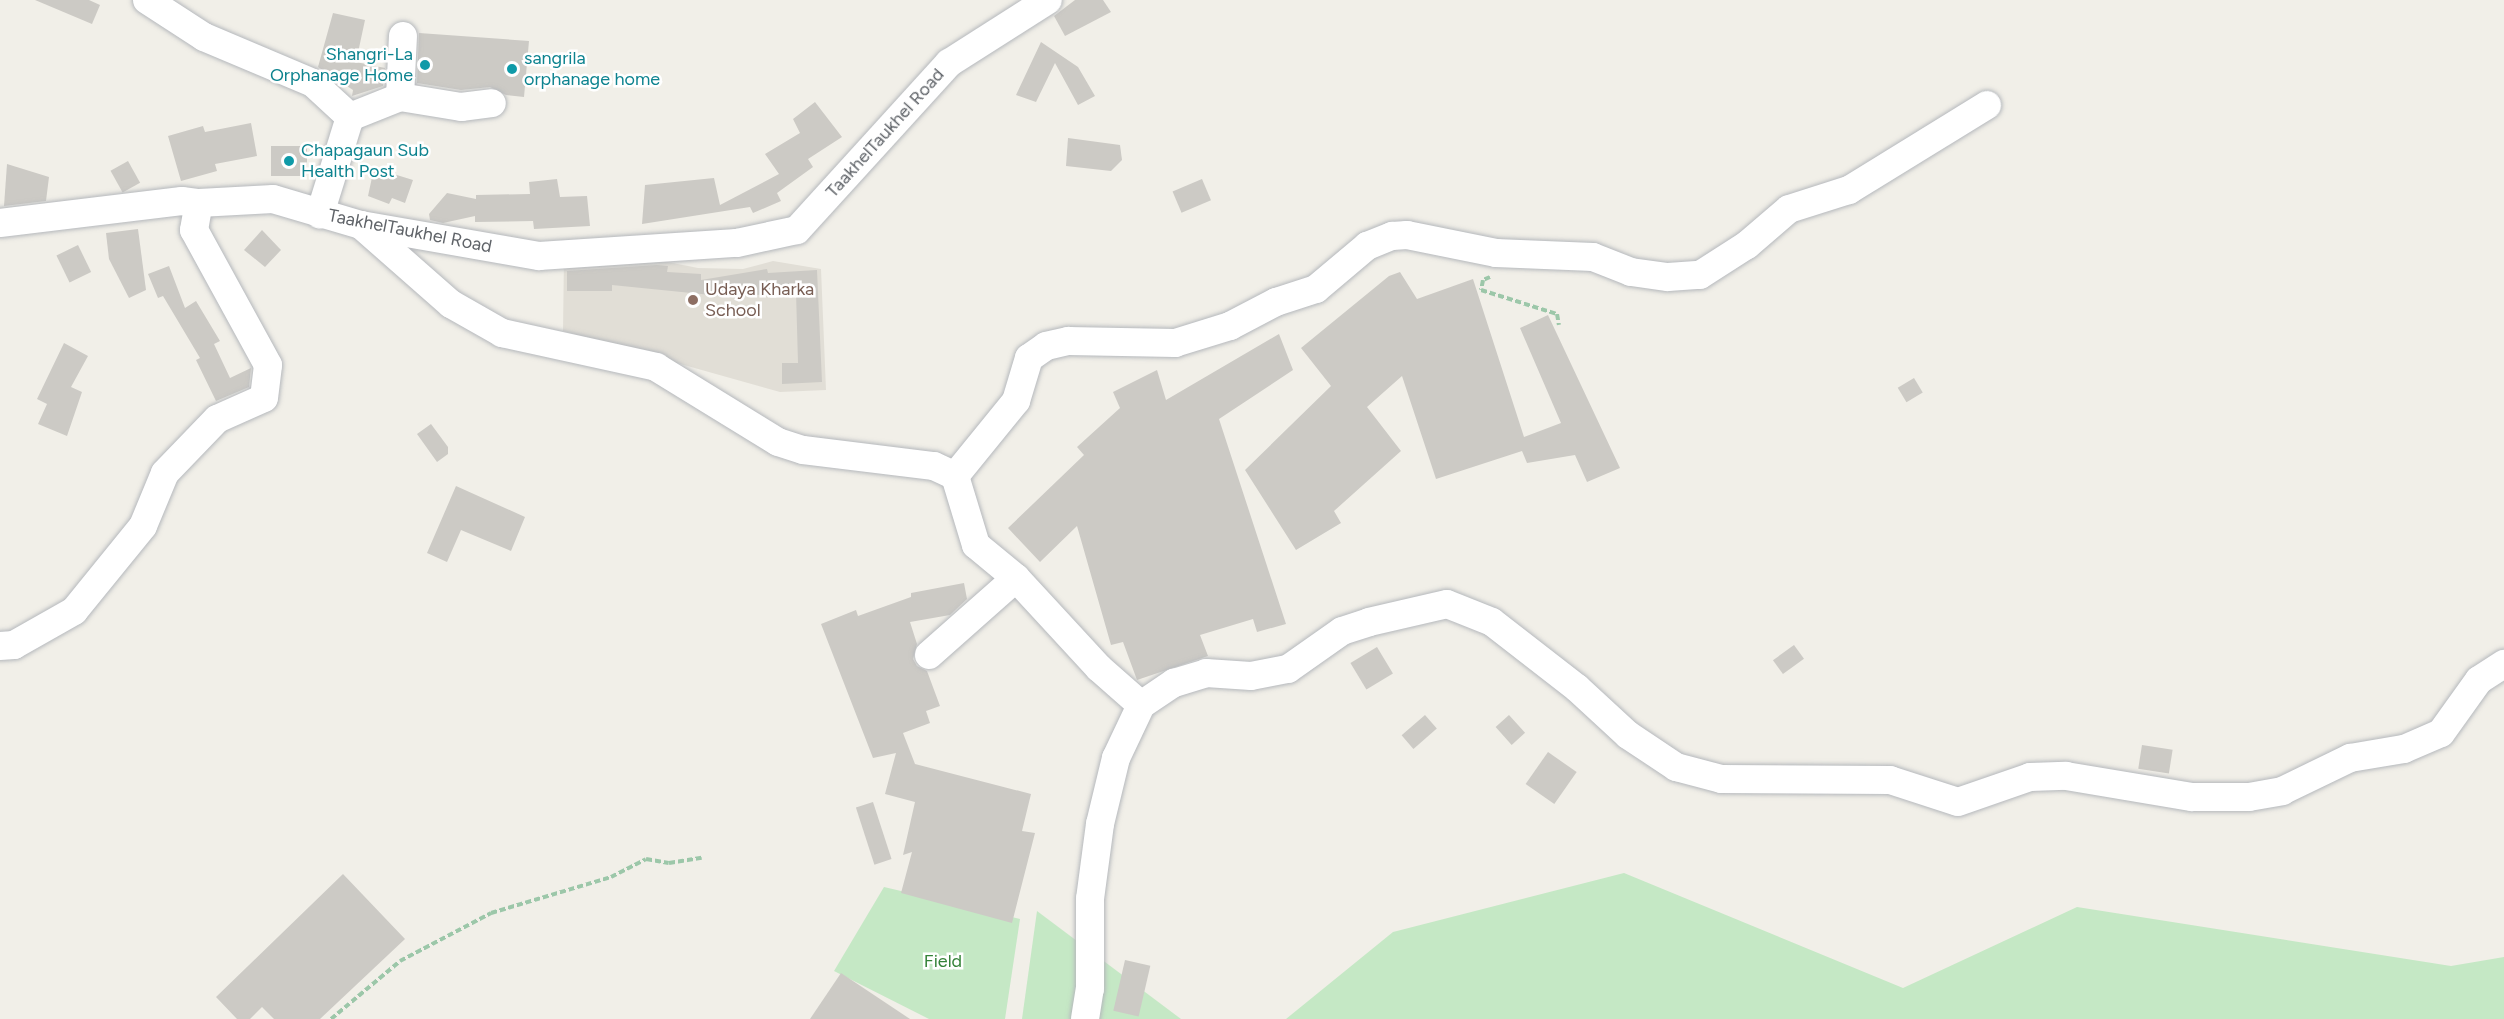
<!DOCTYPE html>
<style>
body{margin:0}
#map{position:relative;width:2504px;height:1019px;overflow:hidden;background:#f1efe8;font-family:Figtree,sans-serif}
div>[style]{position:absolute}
.education>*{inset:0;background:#e1ded6}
.green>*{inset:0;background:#c5e8c5}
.building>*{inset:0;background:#cccac5;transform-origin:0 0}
.path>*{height:4px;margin-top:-2px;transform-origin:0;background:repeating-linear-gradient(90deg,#9cc7a9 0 6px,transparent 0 9px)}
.roads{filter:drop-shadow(0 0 2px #b5b8bc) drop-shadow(0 0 2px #b5b8bc)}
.minor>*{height:28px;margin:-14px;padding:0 14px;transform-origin:14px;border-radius:14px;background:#fff}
.dots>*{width:16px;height:16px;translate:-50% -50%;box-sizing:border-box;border:3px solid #fff;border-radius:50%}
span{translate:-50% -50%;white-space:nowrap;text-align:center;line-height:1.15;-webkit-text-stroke:5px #fff;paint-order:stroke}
.culture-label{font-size:18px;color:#0d838f}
.right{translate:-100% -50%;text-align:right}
.left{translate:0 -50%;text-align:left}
.street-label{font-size:18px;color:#5f6368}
.education-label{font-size:18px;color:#785e54}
.park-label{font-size:18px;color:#348238}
</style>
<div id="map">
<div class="education">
<div style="clip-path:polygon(633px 255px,698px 268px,743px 269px,773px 261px,821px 269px,826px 390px,780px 392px,563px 331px,564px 256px)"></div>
</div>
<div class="green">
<div style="clip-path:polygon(1624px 873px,1903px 988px,2077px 907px,2451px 966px,2504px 957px,2504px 1019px,1286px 1019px,1393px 932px)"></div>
<div style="clip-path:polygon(884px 887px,1020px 919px,1005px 1019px,929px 1019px,834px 971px)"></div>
<div style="clip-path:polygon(1037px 911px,1181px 1019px,1022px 1019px)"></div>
</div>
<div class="building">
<div style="clip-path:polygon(35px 0,89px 0,100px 5px,92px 24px)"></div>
<div style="clip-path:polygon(1075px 0,1103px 0,1111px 12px,1065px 36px,1054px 16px)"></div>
<div style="clip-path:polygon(333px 13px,365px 20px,356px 62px,385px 68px,383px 86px,352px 96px,353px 90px,318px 67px)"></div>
<div style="clip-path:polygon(419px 33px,529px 41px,524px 97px,506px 95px,490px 87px,461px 90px,417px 83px)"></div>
<div style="clip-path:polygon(1041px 42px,1078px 67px,1095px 96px,1078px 105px,1055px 63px,1036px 102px,1016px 95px)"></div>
<div style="clip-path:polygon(815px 102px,842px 137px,808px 159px,813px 167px,777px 193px,781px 201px,753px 213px,750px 207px,642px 224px,645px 185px,714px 178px,720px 205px,779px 174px,765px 154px,800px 133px,793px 119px)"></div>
<div style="clip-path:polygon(251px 123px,257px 156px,215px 164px,217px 171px,181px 181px,168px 136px,203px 126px,205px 132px)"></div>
<div style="clip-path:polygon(1068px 138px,1120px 145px,1122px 160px,1111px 171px,1066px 166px)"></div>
<div style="left:271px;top:146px;width:36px;height:30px"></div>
<div style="left:128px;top:161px;width:25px;height:20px;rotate:61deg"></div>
<div style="clip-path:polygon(7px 164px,49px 177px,46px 201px,4px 206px)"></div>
<div style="clip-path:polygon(374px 168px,413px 180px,405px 203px,392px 198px,389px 204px,368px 196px)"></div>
<div style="clip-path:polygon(557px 179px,560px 197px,587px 196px,590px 226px,534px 229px,533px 221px,475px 222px,475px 216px,443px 223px,430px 220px,429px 214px,447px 193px,476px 199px,476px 195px,530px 194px,529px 182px)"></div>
<div style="left:1202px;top:179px;width:23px;height:32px;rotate:67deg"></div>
<div style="clip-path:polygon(138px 229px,146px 290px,129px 298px,109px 259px,106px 233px)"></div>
<div style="clip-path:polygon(262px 230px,281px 250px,265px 267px,244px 250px)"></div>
<div style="left:78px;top:245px;width:30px;height:24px;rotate:64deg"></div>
<div style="clip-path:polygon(657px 265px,668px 266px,667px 272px,701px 274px,701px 280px,767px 269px,768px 273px,817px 270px,822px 382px,782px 384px,782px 363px,798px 363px,796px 292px,731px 297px,612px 285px,612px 291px,567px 291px,567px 271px)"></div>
<div style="clip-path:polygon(169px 266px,185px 308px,196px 301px,220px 341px,214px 344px,230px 378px,251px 368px,249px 387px,216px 401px,196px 360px,200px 358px,163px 296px,158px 298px,148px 274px)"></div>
<div style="clip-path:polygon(1400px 272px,1417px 299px,1473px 279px,1524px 437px,1561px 423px,1520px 328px,1548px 315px,1620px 468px,1587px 482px,1575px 455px,1527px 463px,1522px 451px,1436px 479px,1402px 376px,1367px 407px,1401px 451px,1334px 511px,1341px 523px,1296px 550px,1245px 470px,1331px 386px,1301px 348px,1389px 276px)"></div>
<div style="clip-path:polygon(1279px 334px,1293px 370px,1219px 419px,1286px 624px,1257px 632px,1253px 619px,1200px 635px,1208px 656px,1137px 680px,1123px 642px,1111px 645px,1077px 526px,1040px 562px,1008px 528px,1084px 455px,1077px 447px,1120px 408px,1113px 392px,1157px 370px,1166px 400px)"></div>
<div style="clip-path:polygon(64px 343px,88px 356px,71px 387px,82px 392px,67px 436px,38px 424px,47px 404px,37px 399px)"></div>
<div style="left:1914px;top:378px;width:17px;height:19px;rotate:59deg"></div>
<div style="clip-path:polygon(431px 424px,448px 447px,448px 454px,437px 462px,417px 434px)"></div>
<div style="clip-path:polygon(456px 486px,525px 517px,511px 551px,461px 530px,447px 562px,427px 553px)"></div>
<div style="clip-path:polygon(964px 583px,967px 599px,950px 615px,910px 622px,917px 644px,913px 659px,917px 666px,927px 671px,940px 706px,926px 711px,930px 723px,903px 733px,915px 764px,1031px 794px,1022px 831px,1035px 833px,1012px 923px,901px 893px,912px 852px,903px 855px,915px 802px,885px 794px,896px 753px,873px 758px,821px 624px,856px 610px,858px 616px,911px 597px,911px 593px)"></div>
<div style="left:1794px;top:645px;width:17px;height:26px;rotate:54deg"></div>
<div style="left:1377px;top:647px;width:31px;height:31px;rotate:59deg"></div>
<div style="left:1425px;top:715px;width:18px;height:31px;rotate:49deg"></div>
<div style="left:1509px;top:715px;width:24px;height:18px;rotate:48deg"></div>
<div style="left:2142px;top:745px;width:31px;height:24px;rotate:9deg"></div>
<div style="left:1548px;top:752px;width:35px;height:39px;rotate:35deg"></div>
<div style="left:873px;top:802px;width:60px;height:18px;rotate:72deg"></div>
<div style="clip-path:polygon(343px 874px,405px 939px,320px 1019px,274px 1019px,262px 1007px,250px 1019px,237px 1019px,216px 997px)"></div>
<div style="left:1125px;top:960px;width:26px;height:52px;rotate:13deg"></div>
<div style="clip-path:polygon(841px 973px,910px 1019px,810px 1019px)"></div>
</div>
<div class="path">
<div style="left:1490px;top:277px;width:8px;rotate:157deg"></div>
<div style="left:1483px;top:280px;width:10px;rotate:101deg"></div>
<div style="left:1481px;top:290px;width:80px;rotate:17.5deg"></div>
<div style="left:1557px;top:314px;width:11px;rotate:80deg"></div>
<div style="left:331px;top:1019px;width:90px;rotate:-40deg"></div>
<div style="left:400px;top:961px;width:103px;rotate:-27.8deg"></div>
<div style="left:491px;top:913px;width:125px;rotate:-16.7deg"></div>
<div style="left:611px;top:877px;width:39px;rotate:-27deg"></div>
<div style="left:646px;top:859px;width:23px;rotate:10deg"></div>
<div style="left:669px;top:863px;width:33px;rotate:-9deg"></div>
</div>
<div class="roads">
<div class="minor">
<div style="left:147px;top:0;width:68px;rotate:33deg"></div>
<div style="left:204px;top:37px;width:118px;rotate:22.9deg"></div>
<div style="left:313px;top:83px;width:50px;rotate:42.6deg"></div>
<div style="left:350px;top:117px;width:102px;rotate:107.2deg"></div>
<div style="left:400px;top:97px;width:62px;rotate:9.3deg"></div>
<div style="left:461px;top:107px;width:31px;rotate:-7deg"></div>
<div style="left:350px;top:117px;width:54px;rotate:-21.8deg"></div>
<div style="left:400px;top:97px;width:61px;rotate:-87.2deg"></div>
<div style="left:0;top:223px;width:183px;rotate:-6.9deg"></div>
<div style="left:182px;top:201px;width:17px;rotate:7deg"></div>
<div style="left:361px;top:225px;width:120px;rotate:41.3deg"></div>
<div style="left:451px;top:304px;width:59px;rotate:29.6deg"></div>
<div style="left:502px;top:333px;width:158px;rotate:12.4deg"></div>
<div style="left:656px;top:367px;width:143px;rotate:31.6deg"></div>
<div style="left:778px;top:442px;width:26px;rotate:18deg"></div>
<div style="left:803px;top:450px;width:132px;rotate:7deg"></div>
<div style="left:934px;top:466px;width:23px;rotate:25deg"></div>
<div style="left:955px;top:476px;width:72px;rotate:73.1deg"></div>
<div style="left:976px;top:545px;width:52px;rotate:39.5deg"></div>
<div style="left:1016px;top:578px;width:122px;rotate:47.3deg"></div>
<div style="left:1099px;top:668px;width:56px;rotate:41.4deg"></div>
<div style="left:955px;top:476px;width:97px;rotate:-50.9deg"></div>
<div style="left:1016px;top:401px;width:45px;rotate:-73.2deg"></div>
<div style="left:1029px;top:358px;width:21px;rotate:-35deg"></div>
<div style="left:1046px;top:346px;width:23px;rotate:-13deg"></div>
<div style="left:1068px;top:341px;width:107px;rotate:1.1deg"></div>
<div style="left:1175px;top:343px;width:58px;rotate:-17.2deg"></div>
<div style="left:1230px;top:326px;width:52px;rotate:-27.6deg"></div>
<div style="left:1276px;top:302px;width:42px;rotate:-18deg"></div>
<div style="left:1316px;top:289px;width:67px;rotate:-40.1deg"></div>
<div style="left:1367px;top:246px;width:27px;rotate:-22deg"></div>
<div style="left:1392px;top:236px;width:15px;rotate:-4deg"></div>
<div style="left:1407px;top:235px;width:91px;rotate:11.4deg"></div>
<div style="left:1496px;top:253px;width:97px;rotate:2.4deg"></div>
<div style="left:1593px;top:257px;width:41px;rotate:21.5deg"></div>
<div style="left:1631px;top:272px;width:37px;rotate:8deg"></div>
<div style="left:1668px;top:277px;width:32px;rotate:-4deg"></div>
<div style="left:1700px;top:275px;width:56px;rotate:-32.6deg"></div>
<div style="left:1747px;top:245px;width:55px;rotate:-40.6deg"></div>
<div style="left:1789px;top:209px;width:63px;rotate:-17.6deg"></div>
<div style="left:1849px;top:190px;width:162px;rotate:-31.6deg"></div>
<div style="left:0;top:646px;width:14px;rotate:-4deg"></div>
<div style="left:14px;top:645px;width:69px;rotate:-29.5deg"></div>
<div style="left:74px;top:611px;width:109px;rotate:-50.9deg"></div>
<div style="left:143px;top:526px;width:57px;rotate:-67.5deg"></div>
<div style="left:165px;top:473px;width:75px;rotate:-46.1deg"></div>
<div style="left:217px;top:419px;width:51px;rotate:-24.1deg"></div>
<div style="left:264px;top:398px;width:33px;rotate:-83deg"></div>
<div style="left:268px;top:365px;width:154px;rotate:-118.7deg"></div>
<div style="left:194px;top:230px;width:27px;rotate:-80deg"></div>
<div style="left:199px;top:203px;width:74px;rotate:-3.1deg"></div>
<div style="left:273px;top:199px;width:92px;rotate:16.5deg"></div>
<div style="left:361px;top:225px;width:181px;rotate:9.9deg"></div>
<div style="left:539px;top:256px;width:198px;rotate:-3.8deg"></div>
<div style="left:737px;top:243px;width:61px;rotate:-12.2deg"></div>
<div style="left:797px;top:230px;width:226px;rotate:-47.7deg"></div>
<div style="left:949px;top:63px;width:117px;rotate:-32.5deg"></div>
<div style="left:929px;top:655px;width:116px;rotate:-41.5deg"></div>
<div style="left:1085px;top:1019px;width:30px;rotate:-81deg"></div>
<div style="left:1090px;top:989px;width:90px;rotate:-90deg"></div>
<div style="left:1090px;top:899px;width:76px;rotate:-82.4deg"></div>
<div style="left:1100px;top:824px;width:68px;rotate:-76.4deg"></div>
<div style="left:1116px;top:758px;width:59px;rotate:-64.7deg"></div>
<div style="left:1141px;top:705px;width:40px;rotate:-34deg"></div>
<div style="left:1174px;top:683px;width:34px;rotate:-17deg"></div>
<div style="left:1206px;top:673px;width:45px;rotate:3.8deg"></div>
<div style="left:1251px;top:676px;width:38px;rotate:-11deg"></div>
<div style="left:1288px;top:669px;width:66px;rotate:-35.1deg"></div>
<div style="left:1342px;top:631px;width:28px;rotate:-18deg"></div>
<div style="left:1369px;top:622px;width:80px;rotate:-13deg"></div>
<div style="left:1447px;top:604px;width:48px;rotate:21.8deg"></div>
<div style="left:1492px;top:622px;width:108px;rotate:37.8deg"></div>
<div style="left:1577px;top:688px;width:69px;rotate:42.7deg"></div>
<div style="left:1628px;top:735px;width:58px;rotate:33.7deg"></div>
<div style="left:1676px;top:767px;width:47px;rotate:14.9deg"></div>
<div style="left:1721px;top:779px;width:169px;rotate:0.3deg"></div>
<div style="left:1890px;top:780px;width:71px;rotate:17.9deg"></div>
<div style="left:1958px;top:802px;width:76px;rotate:-19.1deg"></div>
<div style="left:2030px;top:777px;width:36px;rotate:-2deg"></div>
<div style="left:2066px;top:776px;width:128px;rotate:9.5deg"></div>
<div style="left:2192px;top:797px;width:57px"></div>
<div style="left:2249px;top:797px;width:34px;rotate:-10deg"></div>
<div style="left:2282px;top:791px;width:76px;rotate:-25.9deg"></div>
<div style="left:2350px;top:758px;width:55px;rotate:-9.5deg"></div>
<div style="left:2404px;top:749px;width:40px;rotate:-23.4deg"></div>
<div style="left:2441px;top:733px;width:65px;rotate:-54.4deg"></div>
<div style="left:2479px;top:680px;width:30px;rotate:-33deg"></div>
</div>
</div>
<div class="dots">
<div style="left:425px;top:65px;background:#0f9aa8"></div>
<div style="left:512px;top:69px;background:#0f9aa8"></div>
<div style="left:289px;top:161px;background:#0f9aa8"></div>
<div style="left:693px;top:300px;background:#8d6e63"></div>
</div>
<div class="culture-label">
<span class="right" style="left:413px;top:65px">Shangri-La<br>Orphanage Home</span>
<span class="left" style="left:524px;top:69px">sangrila<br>orphanage home</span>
<span class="left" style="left:301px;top:161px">Chapagaun Sub<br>Health Post</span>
</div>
<div class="street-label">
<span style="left:885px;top:133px;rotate:-48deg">TaakhelTaukhel Road</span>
<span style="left:410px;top:231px;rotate:11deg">TaakhelTaukhel Road</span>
</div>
<div class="education-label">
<span class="left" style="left:705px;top:300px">Udaya Kharka<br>School</span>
</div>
<div class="park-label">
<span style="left:943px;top:961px">Field</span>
</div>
</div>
